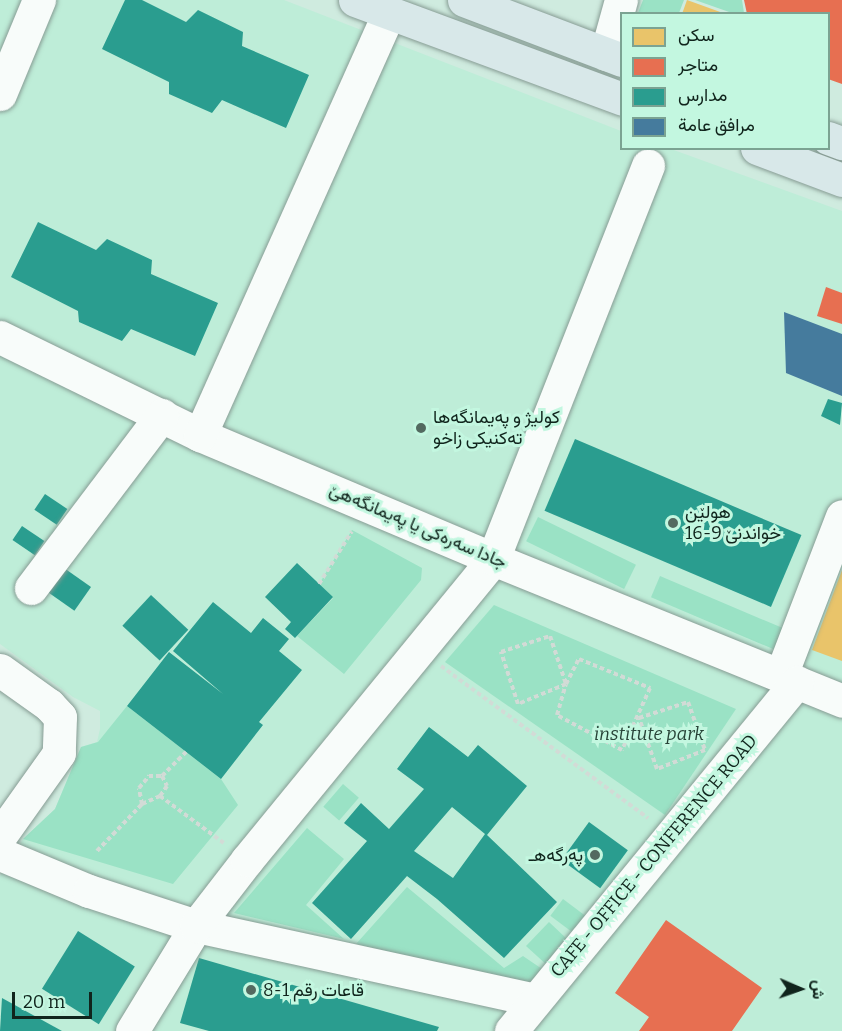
<!DOCTYPE html>
<meta charset="utf-8">
<style>
body{margin:0}
#map{position:relative;width:842px;height:1031px;overflow:hidden;background:#cfebdf;font-family:Bitter,Vazirmatn,serif}
div>[style]{position:absolute}
.built>*{inset:0;background:#beedd8}
.green>*{inset:0;background:#9ae2c5;transform-origin:0 0}
.homes>*{inset:0;background:#e9c46a}
.shops>*{inset:0;background:#e76f51}
.schools>*{inset:0;background:#2a9d8f;transform-origin:0 0}
.public>*{inset:0;background:#457b9d}
.path>*{height:4px;margin-top:-2px;transform-origin:0;background:repeating-linear-gradient(90deg,#d2dbd6 0 4.5px,transparent 0 7.5px)}
.roads{filter:drop-shadow(0 0 2px #879c94) drop-shadow(0 0 2px #879c94)}
.minor>*{height:33px;margin:-16.5px;padding:0 16.5px;transform-origin:16.5px;border-radius:16.5px;background:#f8fcfa}
.major>*{height:33px;margin:-16.5px;padding:0 16.5px;transform-origin:16.5px;border-radius:16.5px;background:#d8e8e9}
.dots>*{width:16px;height:16px;translate:-50% -50%;box-sizing:border-box;border:3px solid #c3f7e0;border-radius:50%}
span{translate:-50% -50%;white-space:nowrap;text-align:center;line-height:1.15;-webkit-text-stroke:6px #c3f7e0;paint-order:stroke}
.poi-label{font-size:18px;color:#10241c}
.left{translate:0 -50%;text-align:left}
.right{translate:-100% -50%;text-align:right}
.street-label{font-size:18px;color:#10241c}
.park-label{font-size:18px;color:#274337;font-style:italic}
.legend{position:absolute;left:620px;top:12px;width:210px;height:138px;box-sizing:border-box;background:#c3f7e0;border:2px solid #7ba392;margin:0;padding:8px 10px;list-style:none;font-size:18px;color:#10241c}
.legend li{display:flex;align-items:center;gap:12px;height:30px}
.legend b{width:30px;border:2px solid #7ba392}
.north{position:absolute;left:770px;top:959px;width:60px;height:60px;-webkit-text-stroke:4px #c3f7e0;paint-order:stroke;rotate:92deg;font-size:16px;font-weight:700;line-height:24px;text-align:center;color:#10241c}
.north::after{content:'';display:block;margin:auto;width:21px;height:27px;background:#10241c;clip-path:polygon(50% 0,100% 100%,50% 72%,0 100%)}
.scale{position:absolute;left:12px;top:992px;width:80px;height:27px;box-sizing:border-box;border:3px solid #10241c;border-top:0;padding-left:8px;font-size:18px;line-height:21px;white-space:nowrap;color:#10241c;-webkit-text-stroke:4px #c3f7e0;paint-order:stroke}
</style>
<div id="map">
<div class="built">
<div style="clip-path:polygon(0 0,284px 0,621px 131px,622px 148px,671px 149px,842px 211px,842px 1031px,0 1031px,0 876px,23px 839px,55px 809px,81px 747px,97px 742px,100px 729px,100px 711px,73px 697px,0 644px)"></div>
</div>
<div class="green">
<div style="clip-path:polygon(643px 0,684px 0,679px 13px,638px 13px)"></div>
<div style="clip-path:polygon(695px 0,742px 0,744px 13px,732px 13px)"></div>
<div style="left:538px;top:517px;width:109px;height:27px;rotate:26deg"></div>
<div style="clip-path:polygon(352px 530px,422px 568px,421px 580px,344px 674px,297px 636px,333px 598px,319px 584px)"></div>
<div style="left:660px;top:576px;width:134px;height:23px;rotate:23deg"></div>
<div style="clip-path:polygon(494px 605px,736px 709px,665px 815px,445px 662px)"></div>
<div style="clip-path:polygon(127px 706px,221px 779px,238px 805px,173px 884px,23px 839px,55px 809px,81px 747px,98px 742px)"></div>
<div style="left:343px;top:784px;width:21px;height:30px;rotate:41deg"></div>
<div style="clip-path:polygon(307px 828px,344px 859px,306px 905px,344px 939px,234px 913px)"></div>
<div style="clip-path:polygon(407px 887px,504px 968px,523px 956px,545px 971px,528px 993px,356px 944px)"></div>
<div style="left:563px;top:899px;width:30px;height:21px;rotate:37deg"></div>
<div style="clip-path:polygon(549px 922px,567px 939px,548px 966px,526px 946px)"></div>
</div>
<div class="homes">
<div style="clip-path:polygon(687px 0,723px 13px,723px 14px,682px 14px)"></div>
<div style="clip-path:polygon(842px 570px,842px 661px,812px 650px)"></div>
</div>
<div class="shops">
<div style="clip-path:polygon(744px 0,842px 0,842px 84px,828px 79px,828px 14px,747px 14px)"></div>
<div style="clip-path:polygon(826px 287px,842px 293px,842px 324px,817px 316px)"></div>
<div style="clip-path:polygon(666px 920px,762px 988px,732px 1031px,639px 1031px,649px 1017px,615px 993px)"></div>
</div>
<div class="schools">
<div style="clip-path:polygon(125px 0,142px 0,186px 22px,198px 10px,243px 32px,242px 46px,309px 75px,286px 128px,222px 100px,212px 113px,169px 94px,169px 82px,102px 49px)"></div>
<div style="clip-path:polygon(38px 222px,96px 250px,107px 239px,152px 260px,151px 274px,218px 303px,195px 356px,131px 329px,122px 341px,79px 322px,78px 311px,11px 277px)"></div>
<div style="clip-path:polygon(828px 399px,842px 403px,840px 425px,821px 416px)"></div>
<div style="left:575px;top:439px;width:246px;height:78px;rotate:23deg"></div>
<div style="left:45px;top:494px;width:27px;height:19px;rotate:34deg"></div>
<div style="left:22px;top:526px;width:27px;height:17px;rotate:34deg"></div>
<div style="clip-path:polygon(297px 563px,333px 597px,295px 638px,285px 629px,291px 622px,265px 597px)"></div>
<div style="left:64px;top:568px;width:33px;height:29px;rotate:35deg"></div>
<div style="left:151px;top:595px;width:51px;height:42px;rotate:43deg"></div>
<div style="clip-path:polygon(213px 602px,251px 633px,263px 618px,289px 639px,279px 651px,302px 670px,259px 722px,263px 725px,221px 779px,127px 706px,169px 652px,223px 694px,173px 651px)"></div>
<div style="clip-path:polygon(evenodd,429px 727px,468px 757px,478px 745px,527px 786px,487px 835px,557px 902px,504px 958px,437px 899px,407px 876px,351px 939px,312px 903px,367px 841px,344px 823px,361px 803px,389px 829px,424px 789px,397px 769px,429px 727px,452px 807px,485px 834px,453px 878px,414px 851px,452px 807px)"></div>
<div style="left:589px;top:822px;width:48px;height:47px;rotate:36deg"></div>
<div style="left:78px;top:931px;width:67px;height:68px;rotate:32deg"></div>
<div style="clip-path:polygon(199px 958px,439px 1027px,437px 1031px,209px 1031px,180px 1023px)"></div>
<div style="clip-path:polygon(2px 998px,62px 1031px,0 1031px)"></div>
</div>
<div class="public">
<div style="clip-path:polygon(784px 312px,842px 334px,842px 396px,786px 373px)"></div>
</div>
<div class="path">
<div style="left:319px;top:584px;width:62px;rotate:-58.1deg"></div>
<div style="left:550px;top:636px;width:51px;rotate:71.6deg"></div>
<div style="left:566px;top:684px;width:52px;rotate:157.4deg"></div>
<div style="left:518px;top:704px;width:55px;rotate:-108.1deg"></div>
<div style="left:501px;top:652px;width:52px;rotate:-18.1deg"></div>
<div style="left:579px;top:659px;width:77px;rotate:22.2deg"></div>
<div style="left:650px;top:688px;width:68px;rotate:114.3deg"></div>
<div style="left:622px;top:750px;width:74px;rotate:-151.7deg"></div>
<div style="left:557px;top:715px;width:32px;rotate:-74deg"></div>
<div style="left:566px;top:684px;width:28px;rotate:-63deg"></div>
<div style="left:441px;top:666px;width:257px;rotate:36.3deg"></div>
<div style="left:688px;top:702px;width:51px;rotate:70.5deg"></div>
<div style="left:705px;top:750px;width:52px;rotate:158.4deg"></div>
<div style="left:657px;top:769px;width:54px;rotate:-109.4deg"></div>
<div style="left:639px;top:718px;width:52px;rotate:-18.1deg"></div>
<div style="left:162px;top:776px;width:34px;rotate:-45deg"></div>
<div style="left:160px;top:796px;width:20px;rotate:156deg"></div>
<div style="left:142px;top:804px;width:16px;rotate:-101deg"></div>
<div style="left:139px;top:788px;width:16px;rotate:-50deg"></div>
<div style="left:149px;top:776px;width:13px"></div>
<div style="left:162px;top:776px;width:11px;rotate:63deg"></div>
<div style="left:167px;top:786px;width:12px;rotate:125deg"></div>
<div style="left:160px;top:796px;width:79px;rotate:36.3deg"></div>
<div style="left:97px;top:851px;width:65px;rotate:-46.2deg"></div>
</div>
<div class="roads">
<div class="minor">
<div style="left:606px;top:54px;width:56px;rotate:-74.5deg"></div>
<div style="left:0;top:94px;width:102px;rotate:-67.5deg"></div>
<div style="left:0;top:337px;width:223px;rotate:26.1deg"></div>
<div style="left:200px;top:435px;width:318px;rotate:22.9deg"></div>
<div style="left:493px;top:559px;width:377px;rotate:22.1deg"></div>
<div style="left:200px;top:435px;width:462px;rotate:-65.9deg"></div>
<div style="left:31px;top:588px;width:217px;rotate:-52.9deg"></div>
<div style="left:0;top:670px;width:60px;rotate:35.5deg"></div>
<div style="left:49px;top:705px;width:16px;rotate:47deg"></div>
<div style="left:60px;top:717px;width:36px;rotate:92deg"></div>
<div style="left:59px;top:753px;width:102px;rotate:125.4deg"></div>
<div style="left:781px;top:675px;width:170px;rotate:-69deg"></div>
<div style="left:0;top:854px;width:96px;rotate:22.6deg"></div>
<div style="left:89px;top:891px;width:113px;rotate:18.1deg"></div>
<div style="left:196px;top:926px;width:347px;rotate:12.3deg"></div>
<div style="left:132px;top:1031px;width:123px;rotate:-58.6deg"></div>
<div style="left:196px;top:926px;width:83px;rotate:-52.3deg"></div>
<div style="left:247px;top:860px;width:389px;rotate:-50.7deg"></div>
<div style="left:493px;top:559px;width:423px;rotate:-68.5deg"></div>
<div style="left:511px;top:1031px;width:451px;rotate:-50.7deg"></div>
</div>
<div class="major">
<div style="left:355px;top:0;width:285px;rotate:20.3deg"></div>
<div style="left:464px;top:0;width:169px;rotate:20.8deg"></div>
<div style="left:828px;top:138px;width:15px;rotate:20deg"></div>
<div style="left:757px;top:148px;width:91px;rotate:20.6deg"></div>
</div>
</div>
<div class="dots">
<div style="left:421px;top:428px;background:#536a60"></div>
<div style="left:673px;top:523px;background:#536a60"></div>
<div style="left:595px;top:855px;background:#536a60"></div>
<div style="left:251px;top:990px;background:#536a60"></div>
</div>
<div class="poi-label">
<span class="left" style="left:433px;top:428px">كوليژ و په‌يمانگه‌ها<br>ته‌كنيكى زاخو</span>
<span class="left" style="left:685px;top:523px">هولێن<br>خواندنێ 9-16</span>
<span class="right" style="left:583px;top:855px">په‌رگه‌هـ</span>
<span class="left" style="left:263px;top:990px">قاعات رقم 1-8</span>
</div>
<div class="street-label">
<span style="left:418px;top:526px;rotate:23deg">جادا سه‌ره‌كى يا په‌يمانگه‌هێ</span>
<span style="left:654px;top:856px;rotate:-50deg">CAFE - OFFICE - CONFERENCE ROAD</span>
</div>
<div class="park-label">
<span style="left:649px;top:734px">institute park</span>
</div>
<ul class="legend">
<li><b style="height:16px;background:#e9c46a"></b>سكن</li>
<li><b style="height:16px;background:#e76f51"></b>متاجر</li>
<li><b style="height:16px;background:#2a9d8f"></b>مدارس</li>
<li><b style="height:16px;background:#457b9d"></b>مرافق عامة</li>
</ul>
<div class="north">ش</div>
<div class="scale">20 m</div>
</div>
